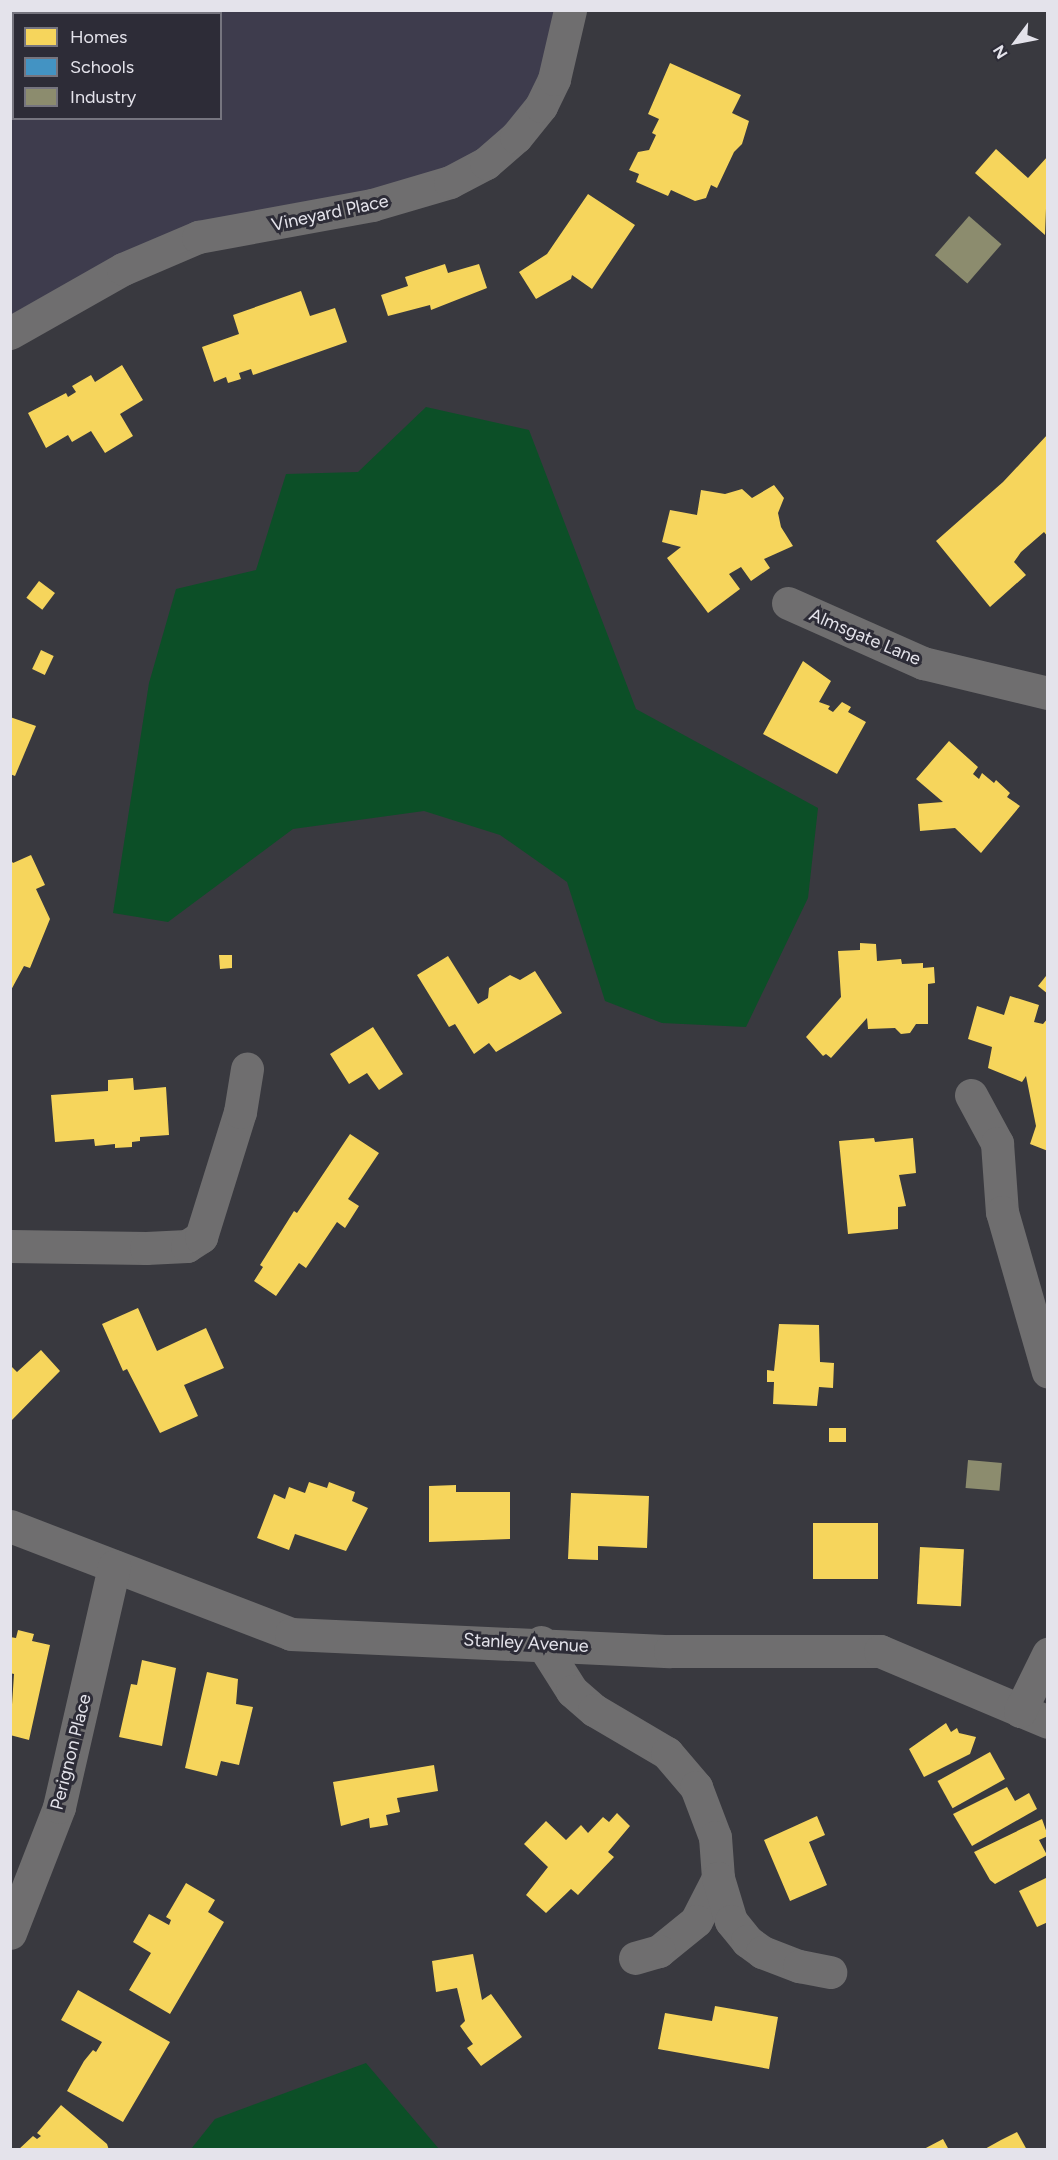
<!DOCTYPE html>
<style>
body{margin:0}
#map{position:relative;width:1058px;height:2160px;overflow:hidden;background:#39393f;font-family:Figtree,sans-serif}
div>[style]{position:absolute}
.built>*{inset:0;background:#3e3c4d}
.green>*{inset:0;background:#0c4f27}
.homes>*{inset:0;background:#f6d55c;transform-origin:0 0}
.schools>*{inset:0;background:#4393c3}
.industry>*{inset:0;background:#8c8c6e;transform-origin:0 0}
.minor>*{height:33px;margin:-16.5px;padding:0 16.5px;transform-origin:16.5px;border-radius:16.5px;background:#6f6e6f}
span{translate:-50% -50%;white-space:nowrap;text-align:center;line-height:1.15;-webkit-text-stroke:6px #2d2c37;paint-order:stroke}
.street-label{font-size:18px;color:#e4e3eb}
.frame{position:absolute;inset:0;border:12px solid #e4e3eb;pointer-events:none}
.legend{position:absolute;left:12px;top:12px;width:210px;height:108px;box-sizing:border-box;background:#2d2c37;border:2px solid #76757f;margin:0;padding:8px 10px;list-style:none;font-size:18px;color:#e4e3eb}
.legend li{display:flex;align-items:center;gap:12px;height:30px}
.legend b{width:30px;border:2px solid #76757f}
.north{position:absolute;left:986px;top:12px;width:60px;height:60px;-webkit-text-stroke:4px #2d2c37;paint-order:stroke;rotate:238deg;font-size:16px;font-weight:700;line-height:24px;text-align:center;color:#e4e3eb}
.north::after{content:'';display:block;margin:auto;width:21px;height:27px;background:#e4e3eb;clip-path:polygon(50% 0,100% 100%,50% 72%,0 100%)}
</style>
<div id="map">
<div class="built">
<div style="clip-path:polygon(evenodd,11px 11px,570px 11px,554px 79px,486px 163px,198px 237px,11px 333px,11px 11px,14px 14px,220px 14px,220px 118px,14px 118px,14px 14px)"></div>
</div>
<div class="green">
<div style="clip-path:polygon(426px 407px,529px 430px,636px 709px,818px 808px,808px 898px,746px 1027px,662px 1023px,605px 1001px,567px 882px,500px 835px,424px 811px,293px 829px,168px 922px,113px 913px,149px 683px,176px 589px,256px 570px,286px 474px,358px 472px)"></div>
<div style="clip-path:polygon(366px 2063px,439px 2149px,191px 2149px,215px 2119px)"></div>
</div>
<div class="homes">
<div style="clip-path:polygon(670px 63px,741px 95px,732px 113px,749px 121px,742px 144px,734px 152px,717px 188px,711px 185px,706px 198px,695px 201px,671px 190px,668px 196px,636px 182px,639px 174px,629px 170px,638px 152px,649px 150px,656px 135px,652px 133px,659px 119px,648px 114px)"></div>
<div style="clip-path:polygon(996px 149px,1028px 178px,1048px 156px,1045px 235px,975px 173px)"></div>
<div style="clip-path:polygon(588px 194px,635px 225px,592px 289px,572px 275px,571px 279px,536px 299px,519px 272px,547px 254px)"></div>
<div style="clip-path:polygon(445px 264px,448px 273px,479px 264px,487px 288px,431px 310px,430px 305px,388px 316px,381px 295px,408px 286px,405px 277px)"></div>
<div style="clip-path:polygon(301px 291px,310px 316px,335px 308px,347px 342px,253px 375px,251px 369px,239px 373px,241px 379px,228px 383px,226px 377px,214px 382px,202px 347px,239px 334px,233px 315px)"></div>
<div style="clip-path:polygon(122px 365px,143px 400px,120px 414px,133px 436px,105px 453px,91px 431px,72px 442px,68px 435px,46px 448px,28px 413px,66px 393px,68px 397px,76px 392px,72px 386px,91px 375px,95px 382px)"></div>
<div style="clip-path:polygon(1048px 434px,1048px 537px,1044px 532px,1021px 552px,1014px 562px,1026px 575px,990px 607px,936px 541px,1003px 482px)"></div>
<div style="clip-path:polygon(774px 485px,784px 498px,778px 513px,781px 527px,793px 546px,764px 559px,770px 568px,751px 581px,741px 567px,729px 574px,740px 589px,708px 613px,667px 558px,681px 547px,662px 542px,670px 510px,697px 515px,701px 490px,725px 494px,742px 489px,752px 498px)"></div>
<div style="left:39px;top:581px;width:20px;height:21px;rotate:37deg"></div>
<div style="left:41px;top:650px;width:14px;height:21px;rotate:25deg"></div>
<div style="clip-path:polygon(803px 661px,831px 681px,819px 702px,830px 706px,828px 709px,833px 712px,842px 702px,851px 707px,848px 712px,866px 722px,837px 774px,763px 734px)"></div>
<div style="clip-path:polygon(10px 717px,36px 726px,15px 776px,10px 774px)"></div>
<div style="clip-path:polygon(949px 741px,978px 767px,973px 774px,979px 779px,982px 773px,994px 783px,996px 780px,1010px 793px,1007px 797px,1020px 806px,981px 853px,955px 828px,920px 831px,918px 804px,943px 802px,916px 779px)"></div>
<div style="clip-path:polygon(31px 855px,45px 885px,36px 889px,50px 919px,30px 968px,24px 966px,10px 992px,10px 859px,13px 863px)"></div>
<div style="clip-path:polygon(860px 943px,876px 944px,877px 961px,901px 959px,902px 964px,923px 963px,923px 968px,934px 967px,935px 983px,928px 984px,928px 1024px,916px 1024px,910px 1033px,901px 1034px,895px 1028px,868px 1029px,867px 1018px,831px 1058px,826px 1054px,823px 1056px,806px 1037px,841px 997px,838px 951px,860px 950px)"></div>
<div style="clip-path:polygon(219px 955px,232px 955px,232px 968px,220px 969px)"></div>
<div style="clip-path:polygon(448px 956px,478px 1004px,488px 998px,489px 988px,510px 975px,520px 980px,535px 971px,562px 1013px,496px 1052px,489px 1043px,474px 1054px,455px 1024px,449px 1027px,417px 975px)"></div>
<div style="clip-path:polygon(1046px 976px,1048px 978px,1048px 994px,1038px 986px)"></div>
<div style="clip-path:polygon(1010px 996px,1039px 1005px,1034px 1022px,1043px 1024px,1048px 1018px,1048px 1151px,1030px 1144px,1036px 1126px,1026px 1076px,1022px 1082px,988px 1068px,992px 1047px,968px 1039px,977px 1006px,1004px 1015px)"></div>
<div style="clip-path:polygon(373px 1027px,403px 1074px,379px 1090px,367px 1073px,349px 1084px,330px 1054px)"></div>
<div style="clip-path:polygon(133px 1078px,134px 1090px,166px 1087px,169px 1135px,140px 1137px,140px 1141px,132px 1142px,132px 1147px,115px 1148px,115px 1144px,95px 1146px,94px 1139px,55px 1142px,51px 1095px,108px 1091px,108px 1080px)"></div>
<div style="clip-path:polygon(350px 1134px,379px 1153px,348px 1199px,359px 1206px,345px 1228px,337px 1222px,306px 1268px,299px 1263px,276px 1296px,254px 1281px,263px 1267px,260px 1265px,294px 1211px,297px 1213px)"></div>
<div style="clip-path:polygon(874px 1138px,875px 1142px,913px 1138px,916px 1173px,899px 1175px,906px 1206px,898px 1207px,898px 1229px,848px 1234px,839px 1141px)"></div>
<div style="clip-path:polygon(138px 1308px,157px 1351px,206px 1328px,224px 1368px,184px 1385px,198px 1416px,160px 1433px,127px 1369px,123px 1371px,102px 1324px)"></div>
<div style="clip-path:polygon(779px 1324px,819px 1325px,820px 1362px,834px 1363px,833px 1388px,819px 1387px,817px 1406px,773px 1404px,774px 1382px,767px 1382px,767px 1370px,774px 1371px)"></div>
<div style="clip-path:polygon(41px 1350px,60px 1371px,10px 1422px,10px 1365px,17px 1372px)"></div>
<div style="left:829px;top:1428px;width:17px;height:14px"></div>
<div style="clip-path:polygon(309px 1482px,327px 1488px,329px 1482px,355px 1492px,352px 1501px,368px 1508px,346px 1551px,295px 1534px,289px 1550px,257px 1538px,274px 1494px,285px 1499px,289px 1487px,305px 1493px)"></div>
<div style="clip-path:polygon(456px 1485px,456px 1492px,510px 1492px,510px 1539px,429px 1542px,429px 1486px)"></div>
<div style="clip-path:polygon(571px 1493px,649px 1496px,647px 1548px,598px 1546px,598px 1560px,568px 1559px)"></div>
<div style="left:878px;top:1523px;width:56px;height:65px;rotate:90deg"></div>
<div style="left:920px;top:1547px;width:44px;height:57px;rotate:3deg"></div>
<div style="clip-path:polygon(18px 1630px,34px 1634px,32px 1641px,50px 1645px,29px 1740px,10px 1735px,14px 1674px,10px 1673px,10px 1637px,16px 1638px)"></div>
<div style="clip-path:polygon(142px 1660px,176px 1668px,162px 1746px,119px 1737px,131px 1684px,137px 1685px)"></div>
<div style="clip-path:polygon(207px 1672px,238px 1679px,236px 1704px,253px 1707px,239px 1765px,221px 1761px,217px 1776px,185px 1768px)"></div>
<div style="clip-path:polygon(946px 1723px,951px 1732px,957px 1728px,959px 1733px,976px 1737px,970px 1754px,924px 1777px,909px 1749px)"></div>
<div style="left:990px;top:1752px;width:31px;height:60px;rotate:61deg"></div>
<div style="clip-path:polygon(434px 1765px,438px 1791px,397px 1798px,400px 1812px,386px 1815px,388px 1825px,370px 1828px,369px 1818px,341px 1826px,333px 1782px)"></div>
<div style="clip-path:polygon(1007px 1787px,1015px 1801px,1029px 1793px,1037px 1809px,972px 1846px,953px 1814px)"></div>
<div style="clip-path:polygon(617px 1813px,630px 1826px,608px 1852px,614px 1857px,578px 1895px,571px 1889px,546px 1913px,526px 1895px,548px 1867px,524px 1844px,546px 1821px,566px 1840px,581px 1825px,588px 1833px,603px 1817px,609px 1822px)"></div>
<div style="clip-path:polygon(817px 1816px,825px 1835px,809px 1842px,827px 1885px,790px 1901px,764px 1840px)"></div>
<div style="clip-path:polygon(1042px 1819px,1048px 1836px,1039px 1840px,1047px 1855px,995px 1884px,990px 1880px,974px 1852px)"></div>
<div style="clip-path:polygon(1048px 1877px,1048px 1922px,1037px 1927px,1019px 1891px)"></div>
<div style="clip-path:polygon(186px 1883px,215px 1900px,208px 1912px,224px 1922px,170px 2014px,129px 1990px,151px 1953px,133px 1942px,149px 1914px,169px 1925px,171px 1920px,166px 1917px)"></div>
<div style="clip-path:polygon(473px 1954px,482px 2000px,491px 1994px,522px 2037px,481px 2066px,467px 2048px,473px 2044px,460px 2026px,465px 2021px,457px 1988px,436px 1992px,432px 1961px)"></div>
<div style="clip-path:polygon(78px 1990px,170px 2042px,123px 2122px,67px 2091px,84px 2061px,93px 2050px,96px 2052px,102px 2042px,61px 2020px)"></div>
<div style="clip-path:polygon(715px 2006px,778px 2017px,769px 2069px,658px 2049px,665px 2013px,712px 2021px)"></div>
<div style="clip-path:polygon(61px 2105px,107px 2144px,109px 2150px,18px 2150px,33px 2136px,37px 2139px,41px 2136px,37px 2133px)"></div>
<div style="clip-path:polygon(1017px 2132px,1027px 2150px,983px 2150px,1001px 2140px)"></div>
<div style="clip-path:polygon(943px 2139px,949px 2150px,922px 2150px)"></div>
</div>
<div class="schools">
<div style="clip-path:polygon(10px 10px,51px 10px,14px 14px,10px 78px)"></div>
</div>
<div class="industry">
<div style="left:969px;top:216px;width:43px;height:52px;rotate:41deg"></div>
<div style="left:968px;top:1460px;width:34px;height:28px;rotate:5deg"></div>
</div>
<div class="minor">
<div style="left:10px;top:333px;width:130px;rotate:-29.5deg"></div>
<div style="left:123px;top:269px;width:82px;rotate:-23.1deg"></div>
<div style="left:198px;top:237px;width:177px;rotate:-10.4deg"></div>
<div style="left:372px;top:205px;width:81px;rotate:-16.4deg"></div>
<div style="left:450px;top:182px;width:41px;rotate:-27.8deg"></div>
<div style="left:486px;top:163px;width:40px;rotate:-41deg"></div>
<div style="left:516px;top:137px;width:40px;rotate:-51deg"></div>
<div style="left:541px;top:106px;width:30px;rotate:-64deg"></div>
<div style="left:554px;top:79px;width:71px;rotate:-76.9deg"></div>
<div style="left:788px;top:603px;width:148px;rotate:24deg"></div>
<div style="left:923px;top:663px;width:129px;rotate:13.5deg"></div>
<div style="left:971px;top:1095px;width:55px;rotate:61.6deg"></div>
<div style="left:997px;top:1143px;width:69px;rotate:85.9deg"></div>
<div style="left:1002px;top:1212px;width:166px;rotate:74deg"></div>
<div style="left:10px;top:1246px;width:136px;rotate:0.8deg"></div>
<div style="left:146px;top:1248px;width:41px;rotate:-2.8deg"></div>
<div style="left:187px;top:1246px;width:17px;rotate:-33deg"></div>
<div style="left:201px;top:1237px;width:131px;rotate:-72.7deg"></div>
<div style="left:240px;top:1112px;width:44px;rotate:-80.8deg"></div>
<div style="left:10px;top:1526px;width:301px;rotate:21deg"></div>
<div style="left:291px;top:1634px;width:379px;rotate:2.6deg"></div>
<div style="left:670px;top:1651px;width:210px"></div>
<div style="left:880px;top:1651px;width:182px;rotate:22.9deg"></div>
<div style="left:541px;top:1642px;width:58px;rotate:57.7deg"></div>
<div style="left:572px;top:1691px;width:29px;rotate:41deg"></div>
<div style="left:594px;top:1710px;width:85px;rotate:30.5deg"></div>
<div style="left:667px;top:1753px;width:45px;rotate:49.5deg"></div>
<div style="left:696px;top:1787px;width:53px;rotate:69.2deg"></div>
<div style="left:715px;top:1837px;width:41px;rotate:85.8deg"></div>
<div style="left:718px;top:1878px;width:48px;rotate:117.1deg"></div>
<div style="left:696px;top:1921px;width:48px;rotate:141deg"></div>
<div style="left:659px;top:1951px;width:25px;rotate:164deg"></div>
<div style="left:1020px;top:1711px;width:64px;rotate:-63.8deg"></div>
<div style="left:718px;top:1878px;width:45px;rotate:73.2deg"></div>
<div style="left:731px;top:1921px;width:26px;rotate:51deg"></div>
<div style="left:747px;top:1941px;width:19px;rotate:36deg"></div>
<div style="left:762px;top:1952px;width:40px;rotate:21deg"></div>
<div style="left:799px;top:1966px;width:32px;rotate:11deg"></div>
<div style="left:10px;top:1933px;width:135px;rotate:-68.7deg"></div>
<div style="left:59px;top:1807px;width:247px;rotate:-77.1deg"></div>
</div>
<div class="street-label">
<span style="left:330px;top:213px;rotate:-12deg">Vineyard Place</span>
<span style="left:865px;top:637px;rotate:23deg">Almsgate Lane</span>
<span style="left:526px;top:1643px;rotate:3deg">Stanley Avenue</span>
<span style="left:71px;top:1752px;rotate:-76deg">Perignon Place</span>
</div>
<div class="frame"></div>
<ul class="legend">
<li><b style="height:16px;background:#f6d55c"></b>Homes</li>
<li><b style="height:16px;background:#4393c3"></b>Schools</li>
<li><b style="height:16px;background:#8c8c6e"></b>Industry</li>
</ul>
<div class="north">N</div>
</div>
